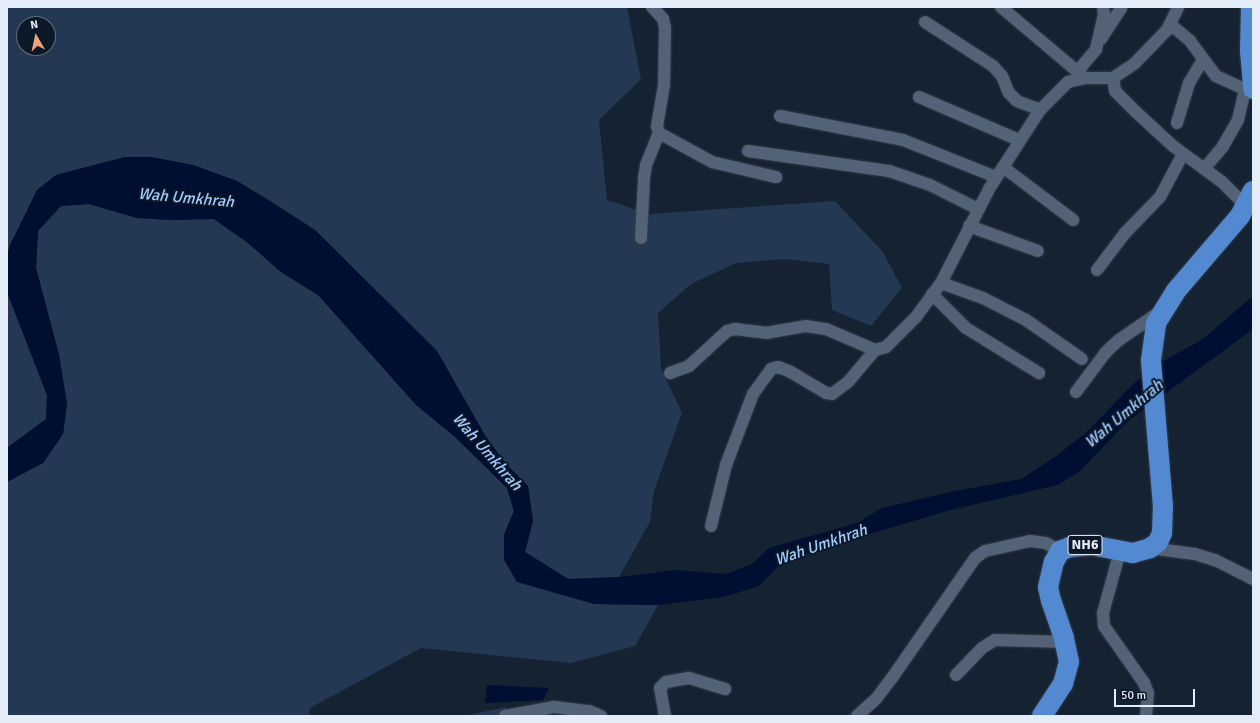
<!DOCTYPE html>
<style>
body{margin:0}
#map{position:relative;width:1260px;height:723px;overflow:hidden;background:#152232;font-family:Signika,sans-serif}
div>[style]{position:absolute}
.green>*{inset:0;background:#243853}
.water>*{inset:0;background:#000e31}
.roads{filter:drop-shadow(0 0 1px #343c4b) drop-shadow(0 0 1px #343c4b)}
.minor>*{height:12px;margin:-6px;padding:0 6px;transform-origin:6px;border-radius:6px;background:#536276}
.trunk>*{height:20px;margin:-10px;padding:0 10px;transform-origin:10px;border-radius:10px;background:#5389d1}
span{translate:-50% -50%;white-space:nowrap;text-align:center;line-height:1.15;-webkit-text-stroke:4px #0c1828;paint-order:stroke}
.shield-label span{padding:1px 3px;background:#0c1828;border:1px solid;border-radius:3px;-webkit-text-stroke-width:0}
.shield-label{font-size:14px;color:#e3ecf7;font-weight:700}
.water-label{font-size:16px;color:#a3caff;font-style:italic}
.frame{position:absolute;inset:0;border:8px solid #e3ecf7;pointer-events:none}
.north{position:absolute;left:16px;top:16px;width:40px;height:40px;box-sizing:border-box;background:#0c1828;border:1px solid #626d7b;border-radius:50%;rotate:351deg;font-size:11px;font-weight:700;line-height:16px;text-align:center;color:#e3ecf7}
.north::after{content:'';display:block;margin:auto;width:14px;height:18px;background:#f1a17b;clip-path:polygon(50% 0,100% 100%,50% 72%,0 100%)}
.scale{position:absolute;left:1114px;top:689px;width:81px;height:18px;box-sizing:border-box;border:2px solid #e3ecf7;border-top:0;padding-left:5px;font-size:12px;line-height:14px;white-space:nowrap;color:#e3ecf7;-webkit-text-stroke:3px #0c1828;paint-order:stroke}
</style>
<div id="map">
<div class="green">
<div style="clip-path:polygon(evenodd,7px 7px,627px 7px,641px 79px,599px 120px,607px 200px,649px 214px,835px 201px,883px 252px,902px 288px,871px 326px,832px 310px,829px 264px,785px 259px,736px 263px,691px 284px,658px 313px,661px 368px,682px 413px,654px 491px,650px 522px,619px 577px,568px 579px,525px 552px,533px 521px,528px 486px,506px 464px,486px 437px,437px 351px,315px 230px,268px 199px,237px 181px,193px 165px,151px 157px,125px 157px,56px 175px,38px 190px,10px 245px,7px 256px,7px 7px,24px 24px,48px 24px,48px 48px,24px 48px,24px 24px)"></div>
<div style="clip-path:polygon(89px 204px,137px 218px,171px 220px,214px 219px,248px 243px,281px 272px,318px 295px,507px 488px,514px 511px,504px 535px,504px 560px,594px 604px,658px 605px,635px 646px,571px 663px,421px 648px,310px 708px,309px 716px,7px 716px,7px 482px,43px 463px,63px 434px,67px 404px,59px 355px,36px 268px,38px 231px,61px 206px)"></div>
<div style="clip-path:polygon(7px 292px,47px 395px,46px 419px,7px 448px)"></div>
<div style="clip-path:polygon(506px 707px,514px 716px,464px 716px)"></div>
</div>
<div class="water">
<div style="clip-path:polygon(125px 157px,151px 157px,193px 165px,237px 181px,315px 230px,437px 351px,486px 437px,506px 464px,528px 486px,533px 521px,525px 552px,568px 579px,619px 577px,677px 570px,726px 574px,752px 564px,769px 548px,857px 523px,882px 508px,955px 491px,1021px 479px,1055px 457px,1088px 431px,1132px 385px,1158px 364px,1203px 339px,1253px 296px,1253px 329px,1128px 421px,1079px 472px,1057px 485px,947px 511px,803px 554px,779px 566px,759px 586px,724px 597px,658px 605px,594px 604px,517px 582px,504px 560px,504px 535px,514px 511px,507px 488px,455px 437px,416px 405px,318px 295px,281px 272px,248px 243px,214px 219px,171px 220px,137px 218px,89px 204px,61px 206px,38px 231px,36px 268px,59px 355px,67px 404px,63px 434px,43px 463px,7px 482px,7px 448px,46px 419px,47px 395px,7px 292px,7px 256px,10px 245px,37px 190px,56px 175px)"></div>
<div style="clip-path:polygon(487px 685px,549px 688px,543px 700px,485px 703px)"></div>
</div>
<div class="roads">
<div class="minor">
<div style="left:652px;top:7px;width:16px;rotate:47deg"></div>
<div style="left:663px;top:19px;width:9px;rotate:77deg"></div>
<div style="left:665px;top:28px;width:57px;rotate:91deg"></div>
<div style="left:664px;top:85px;width:42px;rotate:99.7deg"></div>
<div style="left:657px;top:126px;width:7px;rotate:74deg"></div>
<div style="left:659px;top:133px;width:60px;rotate:28.7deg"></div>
<div style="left:712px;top:162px;width:66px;rotate:13.2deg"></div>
<div style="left:1001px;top:7px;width:110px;rotate:40.2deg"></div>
<div style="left:925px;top:22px;width:81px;rotate:32.9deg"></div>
<div style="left:993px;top:66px;width:13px;rotate:48deg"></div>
<div style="left:1002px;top:76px;width:18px;rotate:68deg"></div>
<div style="left:1009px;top:93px;width:11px;rotate:45deg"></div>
<div style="left:1017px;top:101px;width:25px;rotate:21deg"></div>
<div style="left:1170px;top:24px;width:26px;rotate:40deg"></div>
<div style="left:1190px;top:41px;width:44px;rotate:53.4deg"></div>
<div style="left:1216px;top:76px;width:41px;rotate:24.7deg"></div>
<div style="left:1101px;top:39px;width:38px;rotate:-57deg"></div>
<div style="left:1077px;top:72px;width:30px;rotate:-50deg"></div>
<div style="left:1096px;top:49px;width:35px;rotate:-77deg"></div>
<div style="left:1104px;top:15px;width:8px;rotate:-97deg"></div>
<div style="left:1113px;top:78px;width:13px;rotate:81deg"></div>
<div style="left:1115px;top:91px;width:30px;rotate:45deg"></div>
<div style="left:1136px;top:112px;width:50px;rotate:42.6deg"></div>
<div style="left:1173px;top:146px;width:61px;rotate:36.3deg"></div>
<div style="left:1222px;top:182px;width:34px;rotate:45deg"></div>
<div style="left:919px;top:97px;width:109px;rotate:23.3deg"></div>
<div style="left:780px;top:116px;width:125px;rotate:11deg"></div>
<div style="left:903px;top:140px;width:100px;rotate:21.7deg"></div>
<div style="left:1177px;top:123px;width:42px;rotate:-73.3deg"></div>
<div style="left:1189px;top:83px;width:27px;rotate:-59deg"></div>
<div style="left:748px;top:151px;width:142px;rotate:8.1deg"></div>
<div style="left:889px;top:171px;width:43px;rotate:18.9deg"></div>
<div style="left:930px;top:185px;width:54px;rotate:26.6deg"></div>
<div style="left:1003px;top:167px;width:88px;rotate:37.1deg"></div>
<div style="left:1204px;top:169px;width:30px;rotate:-50deg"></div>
<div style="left:1223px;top:146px;width:30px;rotate:-60deg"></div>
<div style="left:1238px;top:120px;width:31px;rotate:-77deg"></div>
<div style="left:969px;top:226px;width:73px;rotate:19.9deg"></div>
<div style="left:641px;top:238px;width:60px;rotate:-87.1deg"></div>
<div style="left:644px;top:178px;width:13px;rotate:-81deg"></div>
<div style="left:646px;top:165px;width:35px;rotate:-68deg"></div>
<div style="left:1097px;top:270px;width:46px;rotate:-52.9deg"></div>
<div style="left:1125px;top:233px;width:50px;rotate:-45.8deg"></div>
<div style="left:1160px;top:197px;width:49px;rotate:-61.9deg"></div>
<div style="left:941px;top:283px;width:45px;rotate:19.7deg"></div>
<div style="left:983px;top:298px;width:48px;rotate:27.1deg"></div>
<div style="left:1026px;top:320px;width:68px;rotate:34.9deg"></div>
<div style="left:932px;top:294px;width:48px;rotate:45deg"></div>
<div style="left:966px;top:328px;width:86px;rotate:31.7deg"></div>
<div style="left:670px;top:373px;width:20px;rotate:-20deg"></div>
<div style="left:689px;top:366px;width:52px;rotate:-42.6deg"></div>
<div style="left:727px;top:331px;width:8px;rotate:-14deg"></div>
<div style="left:735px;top:329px;width:31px;rotate:7deg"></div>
<div style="left:766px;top:333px;width:41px;rotate:-9.9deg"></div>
<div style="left:806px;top:326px;width:20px;rotate:9deg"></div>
<div style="left:826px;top:329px;width:53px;rotate:23.2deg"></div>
<div style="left:875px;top:350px;width:11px;rotate:-15deg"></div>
<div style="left:886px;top:347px;width:42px;rotate:-45deg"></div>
<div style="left:916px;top:317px;width:42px;rotate:-53.7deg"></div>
<div style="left:941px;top:283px;width:106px;rotate:-62.9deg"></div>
<div style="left:989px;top:189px;width:94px;rotate:-57.2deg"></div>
<div style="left:1040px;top:110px;width:40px;rotate:-45deg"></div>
<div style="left:1068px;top:82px;width:17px;rotate:-13deg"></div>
<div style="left:1085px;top:78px;width:28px"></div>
<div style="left:1113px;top:78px;width:27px;rotate:-34deg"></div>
<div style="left:1135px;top:63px;width:46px;rotate:-45.9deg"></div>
<div style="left:1167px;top:30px;width:25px;rotate:-64deg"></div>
<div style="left:1076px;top:392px;width:50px;rotate:-53.1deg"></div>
<div style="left:1106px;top:352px;width:18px;rotate:-43deg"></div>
<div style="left:1119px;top:340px;width:51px;rotate:-34.6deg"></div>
<div style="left:711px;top:526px;width:63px;rotate:-76.2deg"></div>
<div style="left:726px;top:465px;width:76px;rotate:-69.2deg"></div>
<div style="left:753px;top:394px;width:31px;rotate:-54deg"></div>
<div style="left:771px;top:369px;width:7px;rotate:-16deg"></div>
<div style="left:778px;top:367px;width:12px;rotate:20deg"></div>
<div style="left:789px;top:371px;width:43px;rotate:30.7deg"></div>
<div style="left:826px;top:393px;width:6px;rotate:9deg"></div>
<div style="left:832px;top:394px;width:20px;rotate:-37deg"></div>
<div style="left:848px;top:382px;width:42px;rotate:-49.8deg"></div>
<div style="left:1150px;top:548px;width:45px;rotate:7.6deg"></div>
<div style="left:1195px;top:554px;width:21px;rotate:17deg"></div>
<div style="left:1215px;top:560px;width:42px;rotate:26.6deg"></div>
<div style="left:1120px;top:551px;width:64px;rotate:105.3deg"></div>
<div style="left:1103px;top:613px;width:13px;rotate:86deg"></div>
<div style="left:1104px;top:626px;width:70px;rotate:54.9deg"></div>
<div style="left:1144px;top:683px;width:11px;rotate:68deg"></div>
<div style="left:1148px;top:693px;width:23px;rotate:95deg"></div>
<div style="left:956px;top:675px;width:37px;rotate:-46deg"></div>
<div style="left:982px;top:648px;width:15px;rotate:-32deg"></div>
<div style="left:995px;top:640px;width:71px;rotate:1.6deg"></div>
<div style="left:505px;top:716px;width:50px;rotate:-10.4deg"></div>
<div style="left:554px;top:707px;width:35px;rotate:7deg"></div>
<div style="left:589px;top:711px;width:13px;rotate:23deg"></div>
<div style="left:665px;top:716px;width:28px;rotate:-100deg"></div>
<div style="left:660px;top:688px;width:8px;rotate:-45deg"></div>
<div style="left:666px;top:682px;width:23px;rotate:-10deg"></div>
<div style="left:689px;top:678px;width:38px;rotate:17deg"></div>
<div style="left:857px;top:716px;width:25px;rotate:-42deg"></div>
<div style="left:876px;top:699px;width:26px;rotate:-53deg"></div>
<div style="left:892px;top:678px;width:146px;rotate:-55.3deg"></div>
<div style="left:975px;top:558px;width:12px;rotate:-35deg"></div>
<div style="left:985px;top:551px;width:46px;rotate:-12.5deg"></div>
<div style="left:1030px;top:541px;width:16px;rotate:7deg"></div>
<div style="left:1046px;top:543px;width:16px;rotate:30deg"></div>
</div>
<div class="trunk">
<div style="left:1251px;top:7px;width:44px;rotate:91.3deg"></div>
<div style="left:1250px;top:51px;width:38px;rotate:85deg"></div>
<div style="left:1042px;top:716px;width:38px;rotate:-57deg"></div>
<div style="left:1063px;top:684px;width:23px;rotate:-75deg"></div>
<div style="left:1069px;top:662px;width:25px;rotate:-102deg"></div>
<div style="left:1064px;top:638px;width:39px;rotate:-109deg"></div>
<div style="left:1051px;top:601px;width:14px;rotate:-102deg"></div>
<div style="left:1048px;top:587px;width:26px;rotate:-77deg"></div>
<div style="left:1054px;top:562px;width:13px;rotate:-61deg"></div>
<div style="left:1060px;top:551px;width:11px;rotate:-22deg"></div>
<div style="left:1070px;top:547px;width:21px;rotate:-5deg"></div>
<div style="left:1091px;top:545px;width:43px;rotate:10.8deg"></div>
<div style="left:1133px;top:553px;width:18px;rotate:-16deg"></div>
<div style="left:1150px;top:548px;width:10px;rotate:-37deg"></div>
<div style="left:1158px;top:542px;width:10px;rotate:-66deg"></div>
<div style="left:1162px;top:533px;width:26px;rotate:-88deg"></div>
<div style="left:1163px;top:507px;width:147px;rotate:-94.7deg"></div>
<div style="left:1151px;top:360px;width:37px;rotate:-82deg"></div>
<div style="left:1156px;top:323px;width:36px;rotate:-58deg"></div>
<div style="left:1175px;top:292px;width:100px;rotate:-49.5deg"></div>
<div style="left:1240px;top:216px;width:28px;rotate:-63deg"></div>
</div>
</div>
<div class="shield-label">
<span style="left:1085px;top:545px">NH6</span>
</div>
<div class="water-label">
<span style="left:186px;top:198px;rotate:5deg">Wah Umkhrah</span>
<span style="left:1124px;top:414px;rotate:-40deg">Wah Umkhrah</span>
<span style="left:487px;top:452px;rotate:49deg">Wah Umkhrah</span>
<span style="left:821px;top:545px;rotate:-19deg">Wah Umkhrah</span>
</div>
<div class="frame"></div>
<div class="north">N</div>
<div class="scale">50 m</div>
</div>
